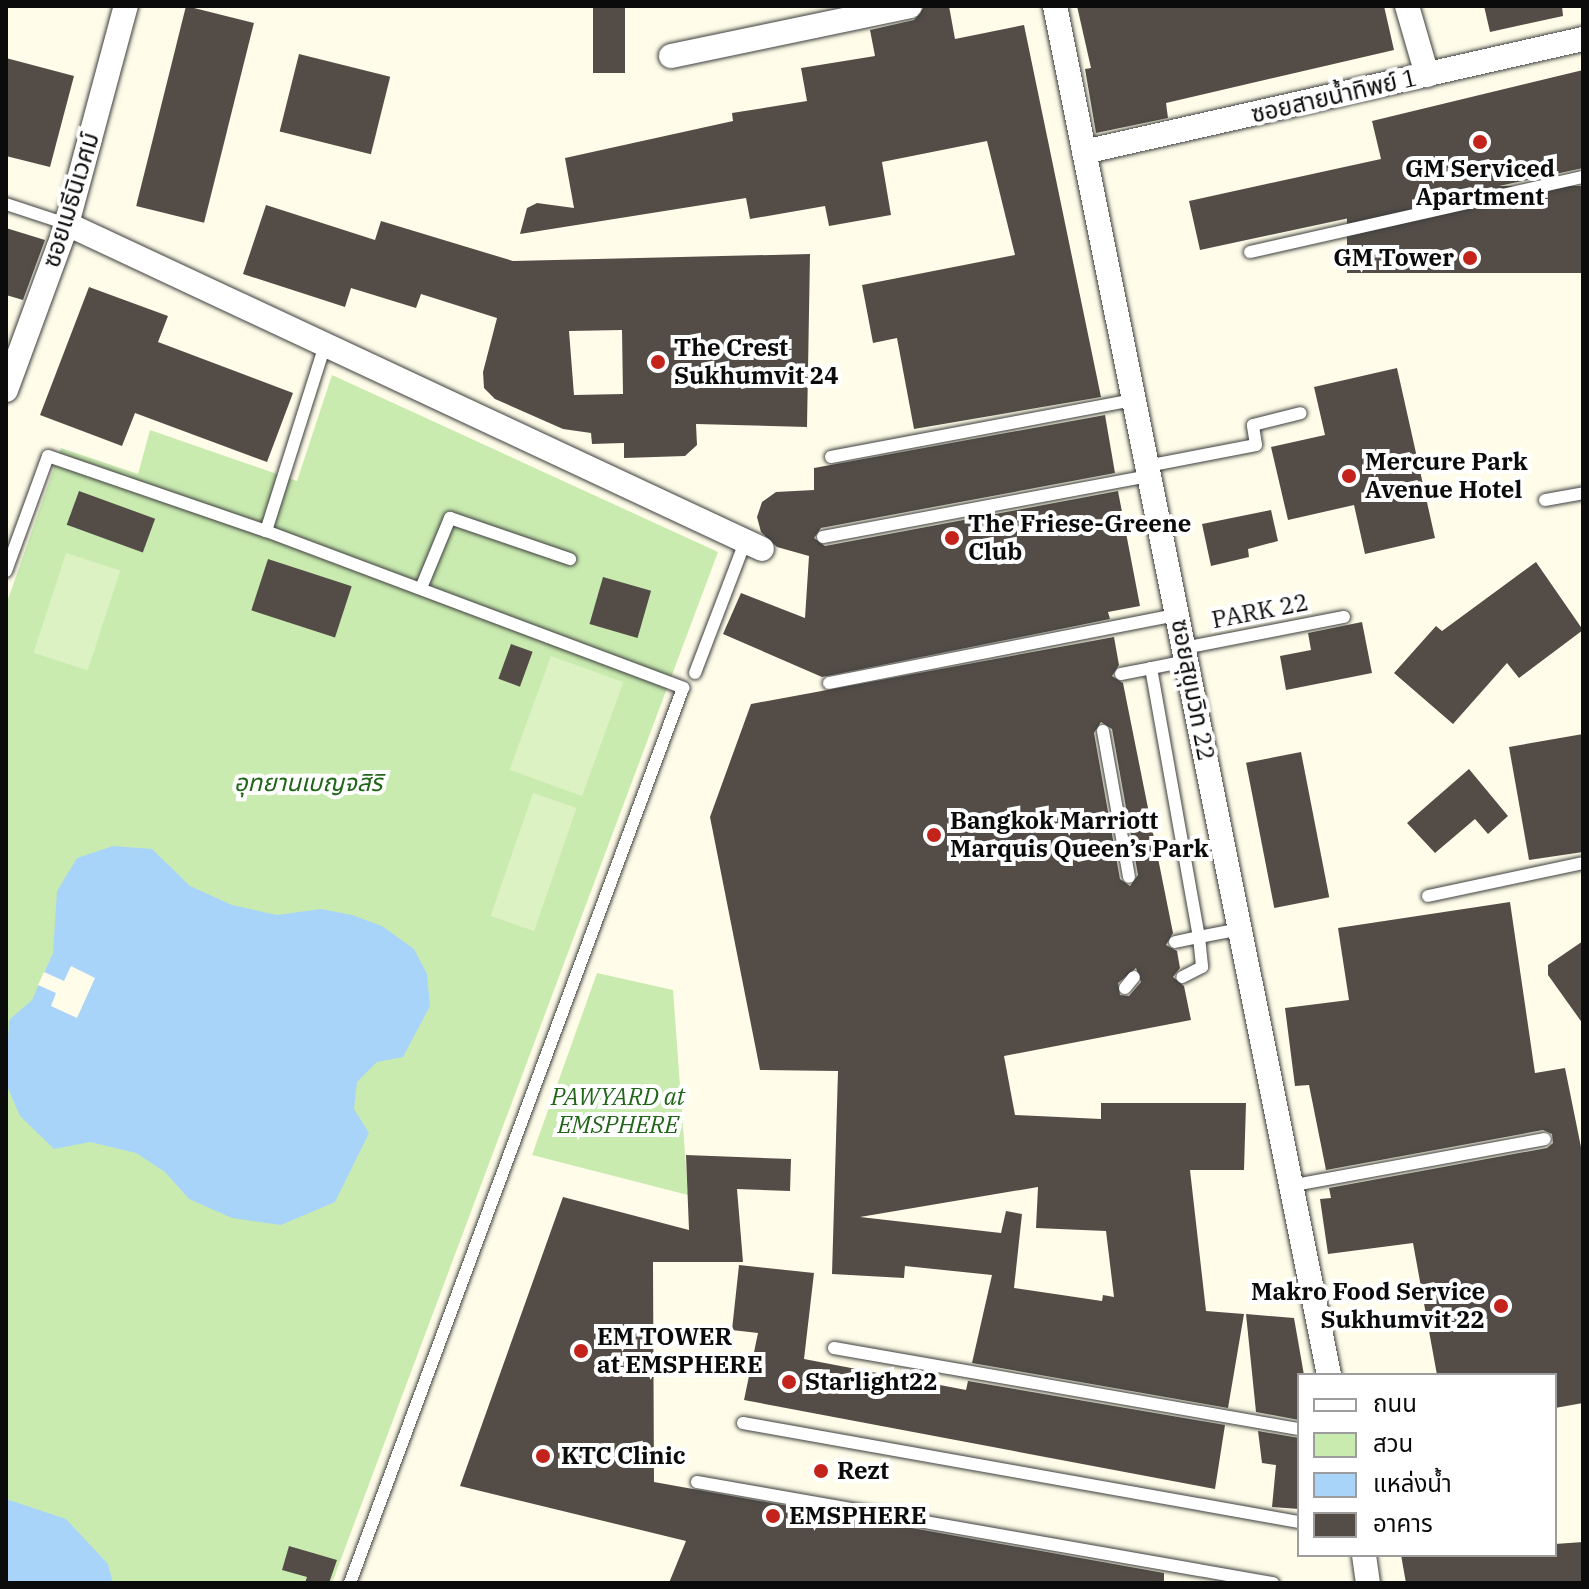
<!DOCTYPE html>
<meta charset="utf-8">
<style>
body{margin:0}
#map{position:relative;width:1589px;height:1589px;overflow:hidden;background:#fffde9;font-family:"IBM Plex Serif","Noto Sans Thai",serif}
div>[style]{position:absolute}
.green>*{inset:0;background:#c9ebb0}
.pitch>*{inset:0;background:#ddf2c3;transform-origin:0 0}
.water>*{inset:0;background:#a9d4fa}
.pier>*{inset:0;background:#fffde9}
.building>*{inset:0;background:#544d47;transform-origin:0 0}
.roads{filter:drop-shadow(0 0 2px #3e3e3e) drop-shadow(0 0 2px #3e3e3e)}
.service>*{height:12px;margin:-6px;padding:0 6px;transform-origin:6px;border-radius:6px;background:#fff}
.minor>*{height:24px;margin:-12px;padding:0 12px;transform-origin:12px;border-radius:12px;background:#fff}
.dots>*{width:22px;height:22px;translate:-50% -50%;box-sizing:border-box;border:4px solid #fff;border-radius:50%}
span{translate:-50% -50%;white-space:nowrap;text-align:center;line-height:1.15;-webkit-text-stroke:8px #fff;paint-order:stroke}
.street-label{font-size:24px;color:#0b0b0b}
.poi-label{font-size:24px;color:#0b0b0b;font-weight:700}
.right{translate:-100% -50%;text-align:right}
.left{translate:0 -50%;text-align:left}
.park-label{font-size:24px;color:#216618;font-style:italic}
.frame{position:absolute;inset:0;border:8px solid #0b0b0b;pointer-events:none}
.legend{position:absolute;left:1297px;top:1373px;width:260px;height:184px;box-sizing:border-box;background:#fff;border:2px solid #9d9d9d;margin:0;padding:10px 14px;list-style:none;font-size:24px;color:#0b0b0b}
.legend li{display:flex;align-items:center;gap:16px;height:40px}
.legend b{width:40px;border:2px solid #9d9d9d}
</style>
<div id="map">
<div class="green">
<div style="clip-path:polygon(332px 375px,718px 552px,332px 1583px,6px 1583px,6px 605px,61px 448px,138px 474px,150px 430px,297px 481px)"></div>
<div style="clip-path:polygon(597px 973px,673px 990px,688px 1195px,532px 1155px)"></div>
</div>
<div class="pitch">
<div style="left:66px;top:553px;width:57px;height:105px;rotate:18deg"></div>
<div style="left:551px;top:656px;width:77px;height:121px;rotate:20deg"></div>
<div style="left:533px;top:793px;width:46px;height:130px;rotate:19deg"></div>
</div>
<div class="water">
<div style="clip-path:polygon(113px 846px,152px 849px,190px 886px,232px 905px,277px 915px,321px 909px,352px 915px,382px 926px,414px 949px,427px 974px,430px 1006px,403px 1057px,377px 1062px,357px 1082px,354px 1109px,369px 1133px,335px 1202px,281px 1225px,232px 1218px,189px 1199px,165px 1172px,136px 1153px,90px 1142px,54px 1149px,20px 1116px,6px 1084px,9px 1020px,32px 1000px,53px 953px,57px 891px,77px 858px)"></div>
<div style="clip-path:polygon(6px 1499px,66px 1519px,108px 1564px,113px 1583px,6px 1583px)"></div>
</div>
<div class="pier">
<div style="clip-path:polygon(71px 966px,95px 978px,77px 1018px,51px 1006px,56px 993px,38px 985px,44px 972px,64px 981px)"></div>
</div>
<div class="building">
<div style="left:186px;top:6px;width:70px;height:206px;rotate:14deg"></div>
<div style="left:593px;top:6px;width:32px;height:67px"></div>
<div style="clip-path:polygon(925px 6px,949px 6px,955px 39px,1024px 25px,1101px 397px,914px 429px,897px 338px,873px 343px,862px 285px,1015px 255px,987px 141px,882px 162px,891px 215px,829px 226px,825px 206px,750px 219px,746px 198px,520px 234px,527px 208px,537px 203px,574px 208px,565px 158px,733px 121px,732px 113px,807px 101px,801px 68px,875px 56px,870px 30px,914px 20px)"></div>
<div style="clip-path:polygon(1077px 6px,1384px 6px,1394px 50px,1166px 103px,1168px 118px,1096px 133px,1085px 69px,1091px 68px)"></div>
<div style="clip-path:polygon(1484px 6px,1562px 6px,1563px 16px,1490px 32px)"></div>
<div style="left:299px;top:54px;width:94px;height:80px;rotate:14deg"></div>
<div style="clip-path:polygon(6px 58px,74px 76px,50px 167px,6px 156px)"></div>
<div style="clip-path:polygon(1583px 70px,1583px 168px,1200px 250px,1189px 201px,1381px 159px,1372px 121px)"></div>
<div style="left:1583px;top:186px;width:87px;height:236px;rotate:90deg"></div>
<div style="clip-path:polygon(evenodd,266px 205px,375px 240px,381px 221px,513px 261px,810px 254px,807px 427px,696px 424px,697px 445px,685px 456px,624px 458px,624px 443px,592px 444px,591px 433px,563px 429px,495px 399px,484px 388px,483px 372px,497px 318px,421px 294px,416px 308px,351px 288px,345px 307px,243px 274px,266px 205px,622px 330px,623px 394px,574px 395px,569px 331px,622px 330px)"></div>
<div style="clip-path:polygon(6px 228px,45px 240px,23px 300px,6px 295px)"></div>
<div style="clip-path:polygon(89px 287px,168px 316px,158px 342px,293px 393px,267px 462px,135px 413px,122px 446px,40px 415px)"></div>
<div style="clip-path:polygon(1397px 368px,1435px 538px,1365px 554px,1354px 505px,1288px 520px,1271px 447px,1325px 435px,1314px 387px)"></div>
<div style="clip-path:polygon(1105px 415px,1115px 473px,821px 528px,814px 538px,825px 546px,1118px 491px,1140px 606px,1108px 612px,1110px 619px,822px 677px,723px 634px,741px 593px,805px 618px,809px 556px,777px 547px,761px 532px,757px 517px,762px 502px,776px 492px,814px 490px,814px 468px)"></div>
<div style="left:79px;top:491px;width:81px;height:36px;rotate:20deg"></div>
<div style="clip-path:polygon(1271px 510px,1278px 541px,1248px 549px,1249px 557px,1211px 566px,1202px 524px)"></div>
<div style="left:268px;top:559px;width:88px;height:54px;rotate:18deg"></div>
<div style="clip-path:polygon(1536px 562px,1583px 630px,1519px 678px,1507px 663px,1453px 724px,1394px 673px,1436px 626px,1442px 631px)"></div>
<div style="left:603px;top:577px;width:50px;height:49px;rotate:16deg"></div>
<div style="clip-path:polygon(1362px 622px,1372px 673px,1286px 690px,1280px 656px,1311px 650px,1308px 633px)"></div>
<div style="clip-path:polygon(evenodd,1114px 637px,1119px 665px,1112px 676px,1123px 683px,1173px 933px,1166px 945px,1177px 951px,1180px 968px,1173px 977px,1184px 986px,1191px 1020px,1004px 1056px,1015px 1115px,1101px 1119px,1101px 1103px,1246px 1103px,1244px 1170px,1190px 1170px,1206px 1311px,1244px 1314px,1228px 1408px,972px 1363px,992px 1275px,905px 1266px,904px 1278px,832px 1274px,838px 1071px,760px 1070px,710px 817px,751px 704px,1114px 637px,1101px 722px,1112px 729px,1138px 875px,1130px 886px,1120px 879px,1094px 733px,1101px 722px,1114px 637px,1136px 968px,1141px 982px,1129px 996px,1120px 995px,1118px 983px,1136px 968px,1114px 637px,1038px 1187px,1036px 1228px,1106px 1231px,1114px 1297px,1103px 1295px,1102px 1301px,1014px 1288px,1022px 1214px,1006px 1211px,1001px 1233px,860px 1217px,1038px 1187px)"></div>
<div style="left:511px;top:644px;width:23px;height:37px;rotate:20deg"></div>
<div style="clip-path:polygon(1583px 734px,1583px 852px,1529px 860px,1509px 747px)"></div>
<div style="left:1301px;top:752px;width:148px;height:56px;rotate:79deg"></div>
<div style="clip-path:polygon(1469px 769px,1508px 816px,1488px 834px,1475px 819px,1435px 853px,1407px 823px)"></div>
<div style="clip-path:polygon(1510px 902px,1535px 1073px,1565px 1068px,1583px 1157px,1583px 1403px,1555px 1408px,1555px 1375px,1437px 1375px,1413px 1243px,1328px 1254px,1320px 1199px,1331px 1198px,1329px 1188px,1547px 1148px,1553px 1143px,1552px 1134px,1543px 1130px,1326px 1170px,1309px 1085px,1295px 1086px,1285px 1008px,1349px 1000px,1338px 928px)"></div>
<div style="clip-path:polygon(1583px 941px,1583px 1024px,1548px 975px,1548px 965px)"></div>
<div style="clip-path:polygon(686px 1155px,791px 1159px,790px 1191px,737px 1189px,743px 1262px,653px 1262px,654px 1482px,1164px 1573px,1164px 1583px,669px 1583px,686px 1541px,460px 1486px,563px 1197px,689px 1230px)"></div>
<div style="clip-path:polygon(739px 1265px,814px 1273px,804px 1359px,966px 1390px,968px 1381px,1225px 1425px,1215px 1489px,744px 1400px,758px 1333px,732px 1330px)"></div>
<div style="clip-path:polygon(1246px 1314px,1294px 1318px,1304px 1375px,1299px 1375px,1299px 1420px,1256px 1412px)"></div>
<div style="clip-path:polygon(1258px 1431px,1299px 1438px,1299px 1509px,1272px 1507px,1276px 1465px,1262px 1463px)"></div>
<div style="clip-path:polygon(1583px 1542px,1583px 1583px,1406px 1583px,1401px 1555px,1555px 1555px,1555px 1544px)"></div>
<div style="clip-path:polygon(289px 1546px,337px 1560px,329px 1583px,305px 1583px,307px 1577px,282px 1570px)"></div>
</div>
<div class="roads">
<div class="service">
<div style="left:6px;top:204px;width:64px;rotate:18.2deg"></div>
<div style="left:1250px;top:252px;width:341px;rotate:-12.7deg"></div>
<div style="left:831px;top:457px;width:308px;rotate:-10.7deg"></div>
<div style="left:1147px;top:466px;width:111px;rotate:-10.9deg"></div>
<div style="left:1256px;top:445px;width:20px;rotate:-99deg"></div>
<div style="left:1253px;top:425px;width:49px;rotate:-14deg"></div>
<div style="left:1545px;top:500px;width:39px;rotate:-10deg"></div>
<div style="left:266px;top:531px;width:195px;rotate:-72.4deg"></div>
<div style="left:823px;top:537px;width:332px;rotate:-10.6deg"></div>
<div style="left:6px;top:571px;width:122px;rotate:-69.9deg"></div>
<div style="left:48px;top:456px;width:231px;rotate:19deg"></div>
<div style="left:266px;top:531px;width:446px;rotate:20.6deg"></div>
<div style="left:683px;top:688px;width:955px;rotate:110.41deg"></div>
<div style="left:421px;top:588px;width:76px;rotate:-67.5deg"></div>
<div style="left:450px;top:518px;width:127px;rotate:18.9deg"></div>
<div style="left:1184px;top:648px;width:163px;rotate:-11deg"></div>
<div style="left:1187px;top:661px;width:37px;rotate:169deg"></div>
<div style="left:1151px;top:668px;width:273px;rotate:79.9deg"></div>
<div style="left:1199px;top:937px;width:42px;rotate:-11deg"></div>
<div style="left:695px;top:673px;width:140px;rotate:-69.1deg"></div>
<div style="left:1121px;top:674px;width:31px;rotate:-11deg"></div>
<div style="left:829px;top:683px;width:355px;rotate:-11.1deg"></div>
<div style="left:1103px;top:731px;width:148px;rotate:79.9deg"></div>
<div style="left:1428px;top:896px;width:158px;rotate:-12deg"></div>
<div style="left:1175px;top:942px;width:25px;rotate:-12deg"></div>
<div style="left:1199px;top:937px;width:30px;rotate:84deg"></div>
<div style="left:1202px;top:967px;width:22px;rotate:153deg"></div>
<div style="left:1125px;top:988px;width:14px;rotate:-51deg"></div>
<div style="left:1289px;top:1186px;width:260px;rotate:-10.4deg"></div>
<div style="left:834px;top:1348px;width:472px;rotate:9.9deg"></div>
<div style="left:743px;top:1423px;width:565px;rotate:10.1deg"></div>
<div style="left:697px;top:1482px;width:585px;rotate:9.95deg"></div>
</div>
<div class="minor">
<div style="left:1055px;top:6px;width:1396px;rotate:78.68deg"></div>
<div style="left:1407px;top:6px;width:72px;rotate:73.8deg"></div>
<div style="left:671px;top:56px;width:244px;rotate:-11.8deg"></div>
<div style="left:1084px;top:152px;width:512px;rotate:-12.76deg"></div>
<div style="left:67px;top:224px;width:767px;rotate:25.06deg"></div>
<div style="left:6px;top:390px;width:177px;rotate:-69.8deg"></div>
<div style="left:67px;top:224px;width:226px;rotate:-74.9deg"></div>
<div style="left:1364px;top:1555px;width:28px;rotate:82deg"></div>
</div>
</div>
<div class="dots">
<div style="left:1480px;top:142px;background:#c3231b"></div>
<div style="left:1470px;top:258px;background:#c3231b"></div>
<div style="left:658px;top:362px;background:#c3231b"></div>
<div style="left:1349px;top:476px;background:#c3231b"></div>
<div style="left:952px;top:538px;background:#c3231b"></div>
<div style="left:934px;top:835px;background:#c3231b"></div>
<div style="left:1501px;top:1306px;background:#c3231b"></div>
<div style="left:581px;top:1351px;background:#c3231b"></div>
<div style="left:789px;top:1382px;background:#c3231b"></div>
<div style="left:543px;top:1456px;background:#c3231b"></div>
<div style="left:821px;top:1471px;background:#c3231b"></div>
<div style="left:773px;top:1516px;background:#c3231b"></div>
</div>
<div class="street-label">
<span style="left:1334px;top:96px;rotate:-13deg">ซอยสายน้ำทิพย์ 1</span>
<span style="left:71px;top:200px;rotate:-73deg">ซอยเมธีนิเวศม์</span>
<span style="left:1260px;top:611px;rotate:-11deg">PARK 22</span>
<span style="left:1193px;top:690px;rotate:79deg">ซอยสุขุมวิท 22</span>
</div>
<div class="poi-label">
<span style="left:1480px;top:183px">GM Serviced<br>Apartment</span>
<span class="right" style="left:1454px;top:258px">GM Tower</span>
<span class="left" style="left:674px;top:362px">The Crest<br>Sukhumvit 24</span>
<span class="left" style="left:1365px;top:476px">Mercure Park<br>Avenue Hotel</span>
<span class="left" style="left:968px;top:538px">The Friese-Greene<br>Club</span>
<span class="left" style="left:950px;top:835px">Bangkok Marriott<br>Marquis Queen’s Park</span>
<span class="right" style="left:1485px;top:1306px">Makro Food Service<br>Sukhumvit 22</span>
<span class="left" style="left:597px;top:1351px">EM TOWER<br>at EMSPHERE</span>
<span class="left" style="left:805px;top:1382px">Starlight22</span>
<span class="left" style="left:561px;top:1456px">KTC Clinic</span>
<span class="left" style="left:837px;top:1471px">Rezt</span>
<span class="left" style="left:789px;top:1516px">EMSPHERE</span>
</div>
<div class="park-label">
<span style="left:308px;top:783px">อุทยานเบญจสิริ</span>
<span style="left:618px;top:1111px">PAWYARD at<br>EMSPHERE</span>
</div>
<div class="frame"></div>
<ul class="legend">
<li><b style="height:10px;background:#fff"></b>ถนน</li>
<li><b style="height:22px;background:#c9ebb0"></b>สวน</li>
<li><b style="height:22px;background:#a9d4fa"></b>แหล่งน้ำ</li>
<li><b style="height:22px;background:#544d47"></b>อาคาร</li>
</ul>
</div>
